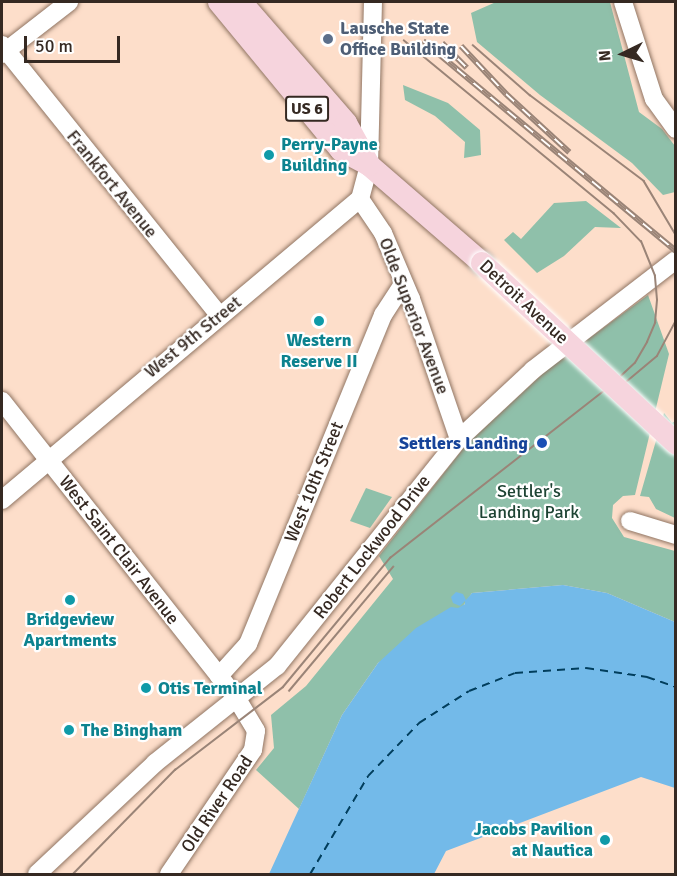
<!DOCTYPE html>
<style>
body{margin:0}
#map{position:relative;width:677px;height:876px;overflow:hidden;background:#fddeca;font-family:Signika,sans-serif}
div>[style]{position:absolute}
.green>*{inset:0;background:#8fc0aa}
.water>*{inset:0;background:#73bae9}
.ferry>*{height:1.5px;margin-top:-0.75px;transform-origin:0;background:repeating-linear-gradient(90deg,#013e5d 0 8px,transparent 0 14px)}
.roads{filter:drop-shadow(0 0 2px #907563) drop-shadow(0 0 2px #907563)}
.minor>*{height:18px;margin:-9px;padding:0 9px;transform-origin:9px;border-radius:9px;background:#fff}
.major>*{height:22px;margin:-11px;padding:0 11px;transform-origin:11px;border-radius:11px;background:#f6d4dd}
.tram>*{height:1.5px;margin:-0.75px;padding:0 0.75px;transform-origin:0.75px;border-radius:0.75px;background:#9a8477}
.rail>*{height:6px;margin-top:-3px;transform-origin:0;background:repeating-linear-gradient(90deg,#fff 0 11px,#9a8477 0 22px);box-sizing:border-box;border-block:2px solid #9a8477}
.bridges{filter:drop-shadow(0 0 2px #fff) drop-shadow(0 0 2px #fff)}
.major-bridge>*{height:22px;margin:-11px;padding:0 11px;transform-origin:11px;border-radius:11px;background:#f6d4dd}
.dots>*{width:16px;height:16px;translate:-50% -50%;box-sizing:border-box;border:3px solid #fff;border-radius:50%}
span{translate:-50% -50%;white-space:nowrap;text-align:center;line-height:1.15;-webkit-text-stroke:4.5px #fff;paint-order:stroke}
.shield-label span{padding:2px 4px;background:#fff;border:2px solid;border-radius:4px;-webkit-text-stroke-width:0}
.shield-label{font-size:16px;color:#352922;font-weight:700}
.service-label{font-size:18px;color:#4e5e75;font-weight:700}
.left{translate:0 -50%;text-align:left}
.culture-label{font-size:18px;color:#0d838f;font-weight:700}
.right{translate:-100% -50%;text-align:right}
.street-label{font-size:18px;color:#352922}
.transit-label{font-size:18px;color:#164399;font-weight:700}
.park-label{font-size:18px;color:#1e4434}
.frame{position:absolute;inset:0;border:3px solid #352922;pointer-events:none}
.north{position:absolute;left:593px;top:24px;width:60px;height:60px;-webkit-text-stroke:4px #fff;paint-order:stroke;rotate:265deg;font-size:16px;font-weight:700;line-height:24px;text-align:center;color:#352922}
.north::after{content:'';display:block;margin:auto;width:21px;height:27px;background:#352922;clip-path:polygon(50% 0,100% 100%,50% 72%,0 100%)}
.scale{position:absolute;left:24px;top:36px;width:96px;height:27px;box-sizing:border-box;border:3px solid #352922;border-top:0;padding-left:8px;font-size:18px;line-height:21px;white-space:nowrap;color:#352922;-webkit-text-stroke:4px #fff;paint-order:stroke}
</style>
<div id="map">
<div class="green">
<div style="clip-path:polygon(496px 2px,610px 2px,639px 112px,662px 129px,675px 146px,675px 192px,663px 195px,632px 163px,540px 95px,477px 42px,471px 13px)"></div>
<div style="clip-path:polygon(403px 85px,448px 103px,480px 130px,481px 155px,464px 158px,465px 142px,435px 116px,405px 100px)"></div>
<div style="clip-path:polygon(586px 201px,621px 228px,595px 227px,564px 256px,537px 273px,504px 240px,513px 232px,521px 239px,554px 203px)"></div>
<div style="clip-path:polygon(648px 295px,669px 354px,635px 495px,623px 496px,613px 505px,612px 518px,624px 537px,675px 551px,675px 622px,607px 593px,563px 585px,472px 593px,463px 606px,378px 663px,342px 715px,299px 809px,256px 770px,274px 748px,271px 715px,306px 686px,393px 579px,379px 556px,466px 445px,549px 368px)"></div>
<div style="clip-path:polygon(664px 413px,672px 423px,675px 421px,675px 518px,656px 509px,649px 497px,640px 496px)"></div>
<div style="clip-path:polygon(366px 488px,392px 497px,370px 528px,350px 521px)"></div>
</div>
<div class="water">
<div style="clip-path:polygon(563px 585px,607px 593px,675px 622px,675px 788px,641px 777px,446px 851px,434px 874px,269px 874px,342px 715px,378px 663px,416px 628px,451px 607px,458px 608px,465px 604px,465px 601px,460px 606px,453px 603px,451px 597px,456px 592px,463px 594px,466px 600px,472px 593px)"></div>
</div>
<div class="ferry">
<div style="left:310px;top:874px;width:114px;rotate:-59.4deg"></div>
<div style="left:368px;top:776px;width:74px;rotate:-46.1deg"></div>
<div style="left:419px;top:723px;width:59px;rotate:-32.6deg"></div>
<div style="left:469px;top:691px;width:49px;rotate:-21.4deg"></div>
<div style="left:515px;top:673px;width:71px;rotate:-4deg"></div>
<div style="left:586px;top:668px;width:62px;rotate:8.4deg"></div>
<div style="left:647px;top:677px;width:31px;rotate:19deg"></div>
</div>
<div class="roads">
<div class="minor">
<div style="left:623px;top:2px;width:102px;rotate:72.3deg"></div>
<div style="left:654px;top:99px;width:37px;rotate:54deg"></div>
<div style="left:2px;top:45px;width:346px;rotate:51.2deg"></div>
<div style="left:2px;top:54px;width:85px;rotate:-37.8deg"></div>
<div style="left:360px;top:199px;width:41px;rotate:55.9deg"></div>
<div style="left:383px;top:233px;width:72px;rotate:67deg"></div>
<div style="left:411px;top:299px;width:148px;rotate:71.1deg"></div>
<div style="left:2px;top:401px;width:380px;rotate:51.7deg"></div>
<div style="left:237px;top:699px;width:37px;rotate:59deg"></div>
<div style="left:256px;top:731px;width:19px;rotate:99deg"></div>
<div style="left:253px;top:750px;width:150px;rotate:124.1deg"></div>
<div style="left:2px;top:500px;width:468px;rotate:-40.1deg"></div>
<div style="left:360px;top:199px;width:35px;rotate:-75deg"></div>
<div style="left:369px;top:165px;width:163px;rotate:-88.6deg"></div>
<div style="left:630px;top:521px;width:48px;rotate:16.9deg"></div>
<div style="left:219px;top:676px;width:43px;rotate:-47.8deg"></div>
<div style="left:248px;top:644px;width:356px;rotate:-67.7deg"></div>
<div style="left:383px;top:315px;width:37px;rotate:-57deg"></div>
<div style="left:37px;top:874px;width:162px;rotate:-43.2deg"></div>
<div style="left:155px;top:763px;width:156px;rotate:-38.5deg"></div>
<div style="left:277px;top:666px;width:291px;rotate:-51.3deg"></div>
<div style="left:459px;top:439px;width:101px;rotate:-43deg"></div>
<div style="left:533px;top:370px;width:180px;rotate:-37.6deg"></div>
</div>
<div class="major">
<div style="left:219px;top:2px;width:192px;rotate:50.5deg"></div>
<div style="left:341px;top:150px;width:32px;rotate:28deg"></div>
<div style="left:369px;top:165px;width:150px;rotate:40.9deg"></div>
<div style="left:241px;top:2px;width:160px;rotate:49deg"></div>
<div style="left:346px;top:123px;width:48px;rotate:61.3deg"></div>
</div>
</div>
<div class="tram">
<div style="left:473px;top:45px;width:76px;rotate:41.3deg"></div>
<div style="left:530px;top:95px;width:143px;rotate:37deg"></div>
<div style="left:644px;top:181px;width:63px;rotate:59.3deg"></div>
<div style="left:614px;top:392px;width:56px;rotate:-39.9deg"></div>
<div style="left:657px;top:356px;width:40px;rotate:-62deg"></div>
<div style="left:289px;top:691px;width:162px;rotate:-50deg"></div>
<div style="left:73px;top:874px;width:146px;rotate:-45.6deg"></div>
<div style="left:175px;top:770px;width:136px;rotate:-37.5deg"></div>
<div style="left:283px;top:687px;width:168px;rotate:-50.3deg"></div>
<div style="left:390px;top:558px;width:278px;rotate:-38deg"></div>
<div style="left:609px;top:387px;width:35px;rotate:-43deg"></div>
<div style="left:635px;top:363px;width:24px;rotate:-60deg"></div>
<div style="left:647px;top:342px;width:21px;rotate:-67deg"></div>
<div style="left:655px;top:323px;width:23px;rotate:-85deg"></div>
<div style="left:657px;top:300px;width:24px;rotate:-95deg"></div>
<div style="left:655px;top:276px;width:37px;rotate:-112deg"></div>
<div style="left:641px;top:242px;width:39px;rotate:-134deg"></div>
<div style="left:614px;top:214px;width:272px;rotate:-140.5deg"></div>
</div>
<div class="rail">
<div style="left:423px;top:41px;width:329px;rotate:39.7deg"></div>
<div style="left:442px;top:43px;width:35px;rotate:45deg"></div>
<div style="left:461px;top:46px;width:66px;rotate:46.8deg"></div>
<div style="left:506px;top:94px;width:86px;rotate:42.6deg"></div>
</div>
<div class="bridges">
<div class="major-bridge">
<div style="left:482px;top:263px;width:265px;rotate:42.9deg"></div>
</div>
</div>
<div class="dots">
<div style="left:328px;top:39px;background:#5c6f8a"></div>
<div style="left:269px;top:155px;background:#0f9aa8"></div>
<div style="left:319px;top:321px;background:#0f9aa8"></div>
<div style="left:542px;top:443px;background:#1a4fb4"></div>
<div style="left:70px;top:600px;background:#0f9aa8"></div>
<div style="left:146px;top:688px;background:#0f9aa8"></div>
<div style="left:69px;top:730px;background:#0f9aa8"></div>
<div style="left:605px;top:840px;background:#0f9aa8"></div>
</div>
<div class="shield-label">
<span style="left:307px;top:109px">US 6</span>
</div>
<div class="service-label">
<span class="left" style="left:340px;top:39px">Lausche State<br>Office Building</span>
</div>
<div class="culture-label">
<span class="left" style="left:281px;top:155px">Perry-Payne<br>Building</span>
<span style="left:319px;top:351px">Western<br>Reserve II</span>
<span style="left:70px;top:630px">Bridgeview<br>Apartments</span>
<span class="left" style="left:158px;top:688px">Otis Terminal</span>
<span class="left" style="left:81px;top:730px">The Bingham</span>
<span class="right" style="left:593px;top:840px">Jacobs Pavilion<br>at Nautica</span>
</div>
<div class="street-label">
<span style="left:112px;top:184px;rotate:51deg">Frankfort Avenue</span>
<span style="left:524px;top:302px;rotate:43deg">Detroit Avenue</span>
<span style="left:414px;top:316px;rotate:69deg">Olde Superior Avenue</span>
<span style="left:193px;top:337px;rotate:-39deg">West 9th Street</span>
<span style="left:314px;top:482px;rotate:-68deg">West 10th Street</span>
<span style="left:372px;top:547px;rotate:-52deg">Robert Lockwood Drive</span>
<span style="left:119px;top:550px;rotate:52deg">West Saint Clair Avenue</span>
<span style="left:217px;top:804px;rotate:-56deg">Old River Road</span>
</div>
<div class="transit-label">
<span class="right" style="left:528px;top:443px">Settlers Landing</span>
</div>
<div class="park-label">
<span style="left:529px;top:502px">Settler's<br>Landing Park</span>
</div>
<div class="frame"></div>
<div class="north">N</div>
<div class="scale">50 m</div>
</div>
